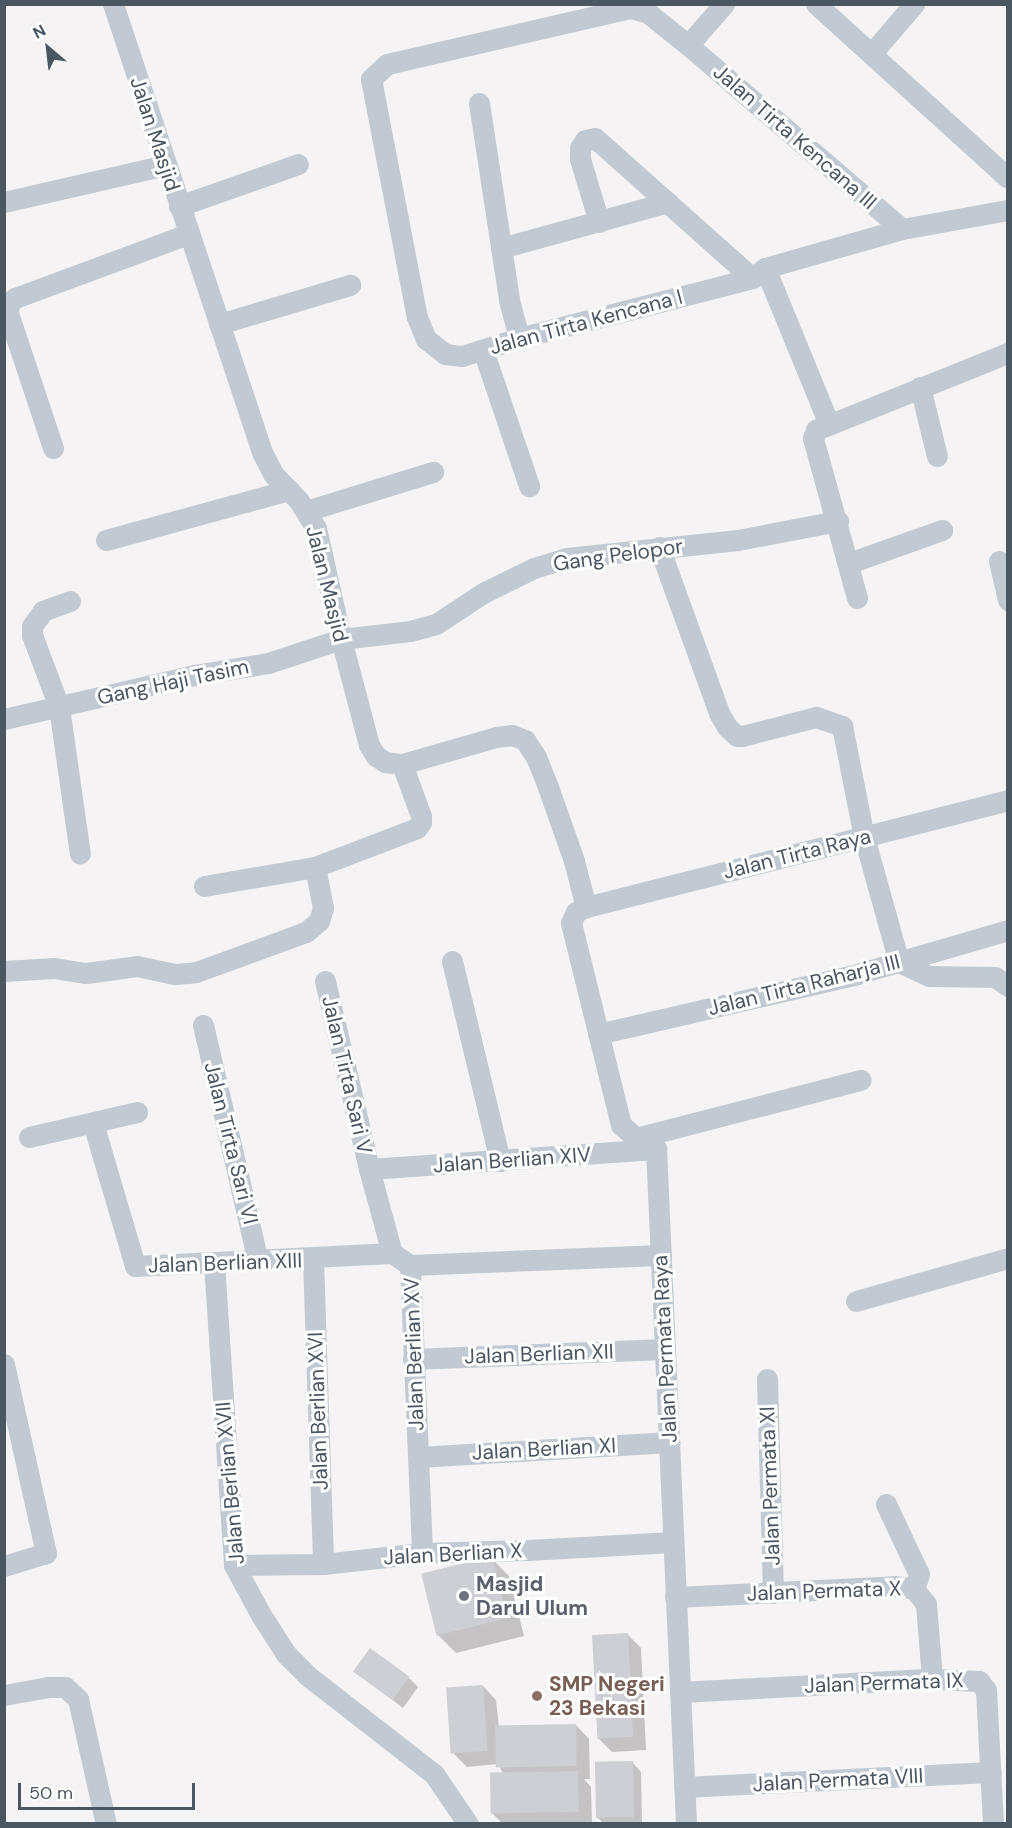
<!DOCTYPE html>
<style>
body{margin:0}
#map{position:relative;width:1012px;height:1828px;overflow:hidden;background:#f5f3f3;font-family:"DM Sans",sans-serif}
div>[style]{position:absolute}
.shadow>*{inset:0;background:#0003}
.building>*{inset:0;background:#cdcfd5;transform-origin:0 0}
.street>*{height:21px;margin:-10.5px;padding:0 10.5px;transform-origin:10.5px;border-radius:10.5px;background:#c1cad2}
.dots>*{width:16px;height:16px;translate:-50% -50%;box-sizing:border-box;border:3px solid #fff;border-radius:50%}
span{translate:-50% -50%;white-space:nowrap;text-align:center;line-height:1.15;-webkit-text-stroke:6px #fff;paint-order:stroke}
.street-label{font-size:21px;color:#4a5661}
.worship-label{font-size:21px;color:#5b616d;font-weight:700}
.left{translate:0 -50%;text-align:left}
.education-label{font-size:21px;color:#785e54;font-weight:700}
.frame{position:absolute;inset:0;border:6px solid #4a5661;pointer-events:none}
.north{position:absolute;left:18px;top:18px;width:60px;height:60px;-webkit-text-stroke:4px #fff;paint-order:stroke;rotate:332deg;font-size:16px;font-weight:700;line-height:24px;text-align:center;color:#4a5661}
.north::after{content:'';display:block;margin:auto;width:21px;height:27px;background:#4a5661;clip-path:polygon(50% 0,100% 100%,50% 72%,0 100%)}
.scale{position:absolute;left:18px;top:1783px;width:177px;height:27px;box-sizing:border-box;border:3px solid #4a5661;border-top:0;padding-left:8px;font-size:18px;line-height:21px;white-space:nowrap;color:#4a5661;-webkit-text-stroke:4px #fff;paint-order:stroke}
</style>
<div id="map">
<div class="shadow">
<div style="clip-path:polygon(491px 1558px,509px 1576px,524px 1636px,456px 1653px,438px 1635px)"></div>
<div style="clip-path:polygon(628px 1635px,641px 1648px,646px 1750px,612px 1752px,598px 1738px)"></div>
<div style="clip-path:polygon(355px 1671px,409px 1678px,418px 1687px,403px 1708px)"></div>
<div style="clip-path:polygon(483px 1686px,496px 1700px,499px 1728px,576px 1725px,589px 1739px,590px 1779px,584px 1779px,591px 1787px,592px 1824px,503px 1824px,492px 1813px,504px 1775px,498px 1764px,467px 1767px,453px 1753px)"></div>
<div style="clip-path:polygon(633px 1763px,641px 1772px,642px 1824px,604px 1824px,597px 1817px)"></div>
</div>
<div class="building">
<div style="left:492px;top:1556px;width:64px;height:73px;rotate:76deg"></div>
<div style="left:628px;top:1633px;width:104px;height:36px;rotate:87deg"></div>
<div style="left:370px;top:1648px;width:49px;height:29px;rotate:36deg"></div>
<div style="left:483px;top:1685px;width:66px;height:37px;rotate:86deg"></div>
<div style="left:576px;top:1724px;width:42px;height:81px;rotate:89deg"></div>
<div style="left:633px;top:1761px;width:56px;height:38px;rotate:89deg"></div>
<div style="left:578px;top:1771px;width:41px;height:88px;rotate:89deg"></div>
</div>
<div class="street">
<div style="left:113px;top:4px;width:474px;rotate:71.6deg"></div>
<div style="left:263px;top:454px;width:22px;rotate:63deg"></div>
<div style="left:273px;top:474px;width:37px;rotate:46deg"></div>
<div style="left:299px;top:501px;width:32px;rotate:58deg"></div>
<div style="left:316px;top:528px;width:114px;rotate:77.3deg"></div>
<div style="left:341px;top:639px;width:110px;rotate:75.2deg"></div>
<div style="left:369px;top:745px;width:13px;rotate:58deg"></div>
<div style="left:376px;top:756px;width:11px;rotate:34deg"></div>
<div style="left:385px;top:762px;width:17px;rotate:7deg"></div>
<div style="left:402px;top:764px;width:98px;rotate:-16deg"></div>
<div style="left:496px;top:737px;width:16px;rotate:-7deg"></div>
<div style="left:512px;top:735px;width:14px;rotate:21deg"></div>
<div style="left:525px;top:740px;width:20px;rotate:57deg"></div>
<div style="left:536px;top:757px;width:32px;rotate:68deg"></div>
<div style="left:548px;top:787px;width:78px;rotate:70.6deg"></div>
<div style="left:574px;top:861px;width:48px;rotate:75.4deg"></div>
<div style="left:816px;top:4px;width:258px;rotate:42.2deg"></div>
<div style="left:688px;top:45px;width:55px;rotate:-48.7deg"></div>
<div style="left:872px;top:53px;width:65px;rotate:-49.4deg"></div>
<div style="left:479px;top:103px;width:199px;rotate:81.3deg"></div>
<div style="left:509px;top:300px;width:39px;rotate:75deg"></div>
<div style="left:4px;top:202px;width:166px;rotate:-12.9deg"></div>
<div style="left:179px;top:206px;width:126px;rotate:-19.4deg"></div>
<div style="left:599px;top:222px;width:66px;rotate:-106.8deg"></div>
<div style="left:580px;top:159px;width:11px;rotate:-90deg"></div>
<div style="left:580px;top:148px;width:9px;rotate:-58deg"></div>
<div style="left:585px;top:140px;width:10px;rotate:-11deg"></div>
<div style="left:595px;top:138px;width:210px;rotate:41.7deg"></div>
<div style="left:902px;top:229px;width:282px;rotate:-139.3deg"></div>
<div style="left:688px;top:45px;width:51px;rotate:-141.3deg"></div>
<div style="left:648px;top:13px;width:19px;rotate:-164deg"></div>
<div style="left:630px;top:8px;width:249px;rotate:167deg"></div>
<div style="left:387px;top:64px;width:22px;rotate:137deg"></div>
<div style="left:371px;top:79px;width:242px;rotate:79.1deg"></div>
<div style="left:417px;top:317px;width:24px;rotate:68deg"></div>
<div style="left:426px;top:339px;width:24px;rotate:38deg"></div>
<div style="left:445px;top:354px;width:17px;rotate:7deg"></div>
<div style="left:462px;top:356px;width:60px;rotate:-17.5deg"></div>
<div style="left:519px;top:338px;width:241px;rotate:-14.4deg"></div>
<div style="left:752px;top:278px;width:16px;rotate:-38deg"></div>
<div style="left:765px;top:268px;width:142px;rotate:-15.9deg"></div>
<div style="left:902px;top:229px;width:108px;rotate:-10.2deg"></div>
<div style="left:501px;top:248px;width:173px;rotate:-15.4deg"></div>
<div style="left:765px;top:268px;width:169px;rotate:67.7deg"></div>
<div style="left:219px;top:324px;width:137px;rotate:-16.6deg"></div>
<div style="left:483px;top:350px;width:144px;rotate:71.3deg"></div>
<div style="left:920px;top:387px;width:71px;rotate:76.2deg"></div>
<div style="left:53px;top:448px;width:142px;rotate:-108.4deg"></div>
<div style="left:8px;top:313px;width:10px;rotate:-84deg"></div>
<div style="left:9px;top:303px;width:8px;rotate:-40deg"></div>
<div style="left:15px;top:298px;width:184px;rotate:-20.3deg"></div>
<div style="left:306px;top:511px;width:133px;rotate:-17.1deg"></div>
<div style="left:106px;top:540px;width:190px;rotate:-15.3deg"></div>
<div style="left:659px;top:547px;width:177px;rotate:70.1deg"></div>
<div style="left:719px;top:713px;width:16px;rotate:60deg"></div>
<div style="left:727px;top:727px;width:13px;rotate:42deg"></div>
<div style="left:737px;top:736px;width:5px"></div>
<div style="left:742px;top:736px;width:76px;rotate:-14.4deg"></div>
<div style="left:816px;top:717px;width:28px;rotate:19deg"></div>
<div style="left:842px;top:726px;width:113px;rotate:78.8deg"></div>
<div style="left:864px;top:837px;width:130px;rotate:74.4deg"></div>
<div style="left:899px;top:962px;width:33px;rotate:25deg"></div>
<div style="left:929px;top:976px;width:66px;rotate:0.9deg"></div>
<div style="left:995px;top:977px;width:16px;rotate:35deg"></div>
<div style="left:999px;top:561px;width:40px;rotate:77deg"></div>
<div style="left:849px;top:563px;width:99px;rotate:-19.5deg"></div>
<div style="left:857px;top:598px;width:166px;rotate:-105.4deg"></div>
<div style="left:813px;top:438px;width:9px;rotate:-69deg"></div>
<div style="left:816px;top:430px;width:207px;rotate:-21.9deg"></div>
<div style="left:70px;top:601px;width:29px;rotate:160deg"></div>
<div style="left:43px;top:611px;width:19px;rotate:126deg"></div>
<div style="left:32px;top:626px;width:9px;rotate:90deg"></div>
<div style="left:32px;top:635px;width:77px;rotate:69.4deg"></div>
<div style="left:59px;top:707px;width:148px;rotate:81.9deg"></div>
<div style="left:4px;top:719px;width:195px;rotate:-13deg"></div>
<div style="left:194px;top:675px;width:75px;rotate:-9.2deg"></div>
<div style="left:268px;top:663px;width:77px;rotate:-18.2deg"></div>
<div style="left:341px;top:639px;width:69px;rotate:-6.6deg"></div>
<div style="left:410px;top:631px;width:27px;rotate:-15deg"></div>
<div style="left:436px;top:624px;width:56px;rotate:-33.4deg"></div>
<div style="left:483px;top:593px;width:57px;rotate:-26.1deg"></div>
<div style="left:534px;top:568px;width:34px;rotate:-17deg"></div>
<div style="left:567px;top:558px;width:172px;rotate:-6deg"></div>
<div style="left:738px;top:540px;width:102px;rotate:-10.8deg"></div>
<div style="left:204px;top:886px;width:113px;rotate:-9.7deg"></div>
<div style="left:452px;top:961px;width:206px;rotate:76.5deg"></div>
<div style="left:4px;top:971px;width:50px;rotate:-3.4deg"></div>
<div style="left:54px;top:968px;width:32px;rotate:9deg"></div>
<div style="left:86px;top:973px;width:51px;rotate:-7.8deg"></div>
<div style="left:137px;top:966px;width:39px;rotate:12deg"></div>
<div style="left:175px;top:974px;width:21px;rotate:-5deg"></div>
<div style="left:196px;top:972px;width:117px;rotate:-20deg"></div>
<div style="left:306px;top:932px;width:17px;rotate:-40deg"></div>
<div style="left:319px;top:921px;width:14px;rotate:-73deg"></div>
<div style="left:323px;top:908px;width:42px;rotate:-101deg"></div>
<div style="left:315px;top:867px;width:109px;rotate:-20.9deg"></div>
<div style="left:417px;top:828px;width:7px;rotate:-56deg"></div>
<div style="left:421px;top:822px;width:6px;rotate:-90deg"></div>
<div style="left:421px;top:816px;width:55px;rotate:-110.1deg"></div>
<div style="left:325px;top:981px;width:193px;rotate:76.8deg"></div>
<div style="left:369px;top:1169px;width:87px;rotate:74.7deg"></div>
<div style="left:392px;top:1253px;width:22px;rotate:34deg"></div>
<div style="left:410px;top:1265px;width:288px;rotate:87.6deg"></div>
<div style="left:203px;top:1025px;width:242px;rotate:76.9deg"></div>
<div style="left:598px;top:1034px;width:266px;rotate:-13deg"></div>
<div style="left:857px;top:974px;width:157px;rotate:-16.2deg"></div>
<div style="left:93px;top:1123px;width:149px;rotate:73.6deg"></div>
<div style="left:135px;top:1266px;width:257px;rotate:-2.9deg"></div>
<div style="left:29px;top:1137px;width:111px;rotate:-13deg"></div>
<div style="left:636px;top:1138px;width:232px;rotate:-14.5deg"></div>
<div style="left:369px;top:1169px;width:288px;rotate:-4deg"></div>
<div style="left:313px;top:1259px;width:305px;rotate:88.1deg"></div>
<div style="left:214px;top:1263px;width:303px;rotate:86.2deg"></div>
<div style="left:234px;top:1565px;width:57px;rotate:61.6deg"></div>
<div style="left:261px;top:1615px;width:46px;rotate:57.3deg"></div>
<div style="left:286px;top:1654px;width:31px;rotate:45deg"></div>
<div style="left:308px;top:1676px;width:160px;rotate:37.9deg"></div>
<div style="left:434px;top:1774px;width:60px;rotate:55.8deg"></div>
<div style="left:410px;top:1265px;width:251px;rotate:-2.3deg"></div>
<div style="left:856px;top:1301px;width:158px;rotate:-15.8deg"></div>
<div style="left:413px;top:1359px;width:252px;rotate:-2.3deg"></div>
<div style="left:4px;top:1364px;width:194px;rotate:77.5deg"></div>
<div style="left:46px;top:1553px;width:44px;rotate:162.8deg"></div>
<div style="left:767px;top:1379px;width:214px;rotate:88.4deg"></div>
<div style="left:418px;top:1457px;width:252px;rotate:-3.4deg"></div>
<div style="left:886px;top:1504px;width:77px;rotate:64.8deg"></div>
<div style="left:919px;top:1574px;width:16px;rotate:108deg"></div>
<div style="left:234px;top:1565px;width:89px;rotate:-0.6deg"></div>
<div style="left:323px;top:1564px;width:100px;rotate:-6.3deg"></div>
<div style="left:422px;top:1553px;width:106px;rotate:-1.6deg"></div>
<div style="left:528px;top:1550px;width:145px;rotate:-3.2deg"></div>
<div style="left:675px;top:1597px;width:221px;rotate:-2.8deg"></div>
<div style="left:896px;top:1586px;width:18px;rotate:9deg"></div>
<div style="left:914px;top:1589px;width:19px;rotate:51deg"></div>
<div style="left:926px;top:1604px;width:75px;rotate:85.4deg"></div>
<div style="left:680px;top:1692px;width:252px;rotate:-3deg"></div>
<div style="left:932px;top:1679px;width:47px;rotate:2.4deg"></div>
<div style="left:979px;top:1681px;width:11px;rotate:52deg"></div>
<div style="left:986px;top:1690px;width:134px;rotate:87deg"></div>
<div style="left:4px;top:1695px;width:46px;rotate:-10.1deg"></div>
<div style="left:49px;top:1687px;width:16px"></div>
<div style="left:65px;top:1687px;width:18px;rotate:43deg"></div>
<div style="left:78px;top:1699px;width:128px;rotate:77.4deg"></div>
<div style="left:684px;top:1787px;width:307px;rotate:-2.8deg"></div>
<div style="left:686px;top:1824px;width:676px;rotate:-92.54deg"></div>
<div style="left:656px;top:1149px;width:23px;rotate:-151deg"></div>
<div style="left:636px;top:1138px;width:20px;rotate:-139deg"></div>
<div style="left:621px;top:1125px;width:208px;rotate:-103.9deg"></div>
<div style="left:571px;top:923px;width:12px;rotate:-66deg"></div>
<div style="left:576px;top:912px;width:11px;rotate:-27deg"></div>
<div style="left:586px;top:907px;width:435px;rotate:-14.2deg"></div>
</div>
<div class="dots">
<div style="left:464px;top:1596px;background:#6b7280"></div>
<div style="left:537px;top:1696px;background:#8d6e63"></div>
</div>
<div class="street-label">
<span style="left:155px;top:134px;rotate:72deg">Jalan Masjid</span>
<span style="left:795px;top:137px;rotate:41deg">Jalan Tirta Kencana III</span>
<span style="left:586px;top:322px;rotate:-15deg">Jalan Tirta Kencana I</span>
<span style="left:618px;top:555px;rotate:-8deg">Gang Pelopor</span>
<span style="left:327px;top:584px;rotate:76deg">Jalan Masjid</span>
<span style="left:173px;top:682px;rotate:-12deg">Gang Haji Tasim</span>
<span style="left:797px;top:854px;rotate:-14deg">Jalan Tirta Raya</span>
<span style="left:804px;top:985px;rotate:-14deg">Jalan Tirta Raharja III</span>
<span style="left:347px;top:1075px;rotate:77deg">Jalan Tirta Sari V</span>
<span style="left:231px;top:1143px;rotate:76deg">Jalan Tirta Sari VI</span>
<span style="left:512px;top:1160px;rotate:-4deg">Jalan Berlian XIV</span>
<span style="left:225px;top:1263px;rotate:-2deg">Jalan Berlian XIII</span>
<span style="left:665px;top:1349px;rotate:-93deg">Jalan Permata Raya</span>
<span style="left:414px;top:1354px;rotate:-92deg">Jalan Berlian XV</span>
<span style="left:539px;top:1354px;rotate:-2deg">Jalan Berlian XII</span>
<span style="left:318px;top:1411px;rotate:-92deg">Jalan Berlian XVI</span>
<span style="left:544px;top:1449px;rotate:-3deg">Jalan Berlian XI</span>
<span style="left:230px;top:1483px;rotate:-95deg">Jalan Berlian XVII</span>
<span style="left:770px;top:1486px;rotate:-92deg">Jalan Permata XI</span>
<span style="left:453px;top:1554px;rotate:-3deg">Jalan Berlian X</span>
<span style="left:824px;top:1591px;rotate:-2deg">Jalan Permata X</span>
<span style="left:884px;top:1683px;rotate:-2deg">Jalan Permata IX</span>
<span style="left:838px;top:1780px;rotate:-3deg">Jalan Permata VIII</span>
</div>
<div class="worship-label">
<span class="left" style="left:476px;top:1596px">Masjid<br>Darul Ulum</span>
</div>
<div class="education-label">
<span class="left" style="left:549px;top:1696px">SMP Negeri<br>23 Bekasi</span>
</div>
<div class="frame"></div>
<div class="north">N</div>
<div class="scale">50 m</div>
</div>
